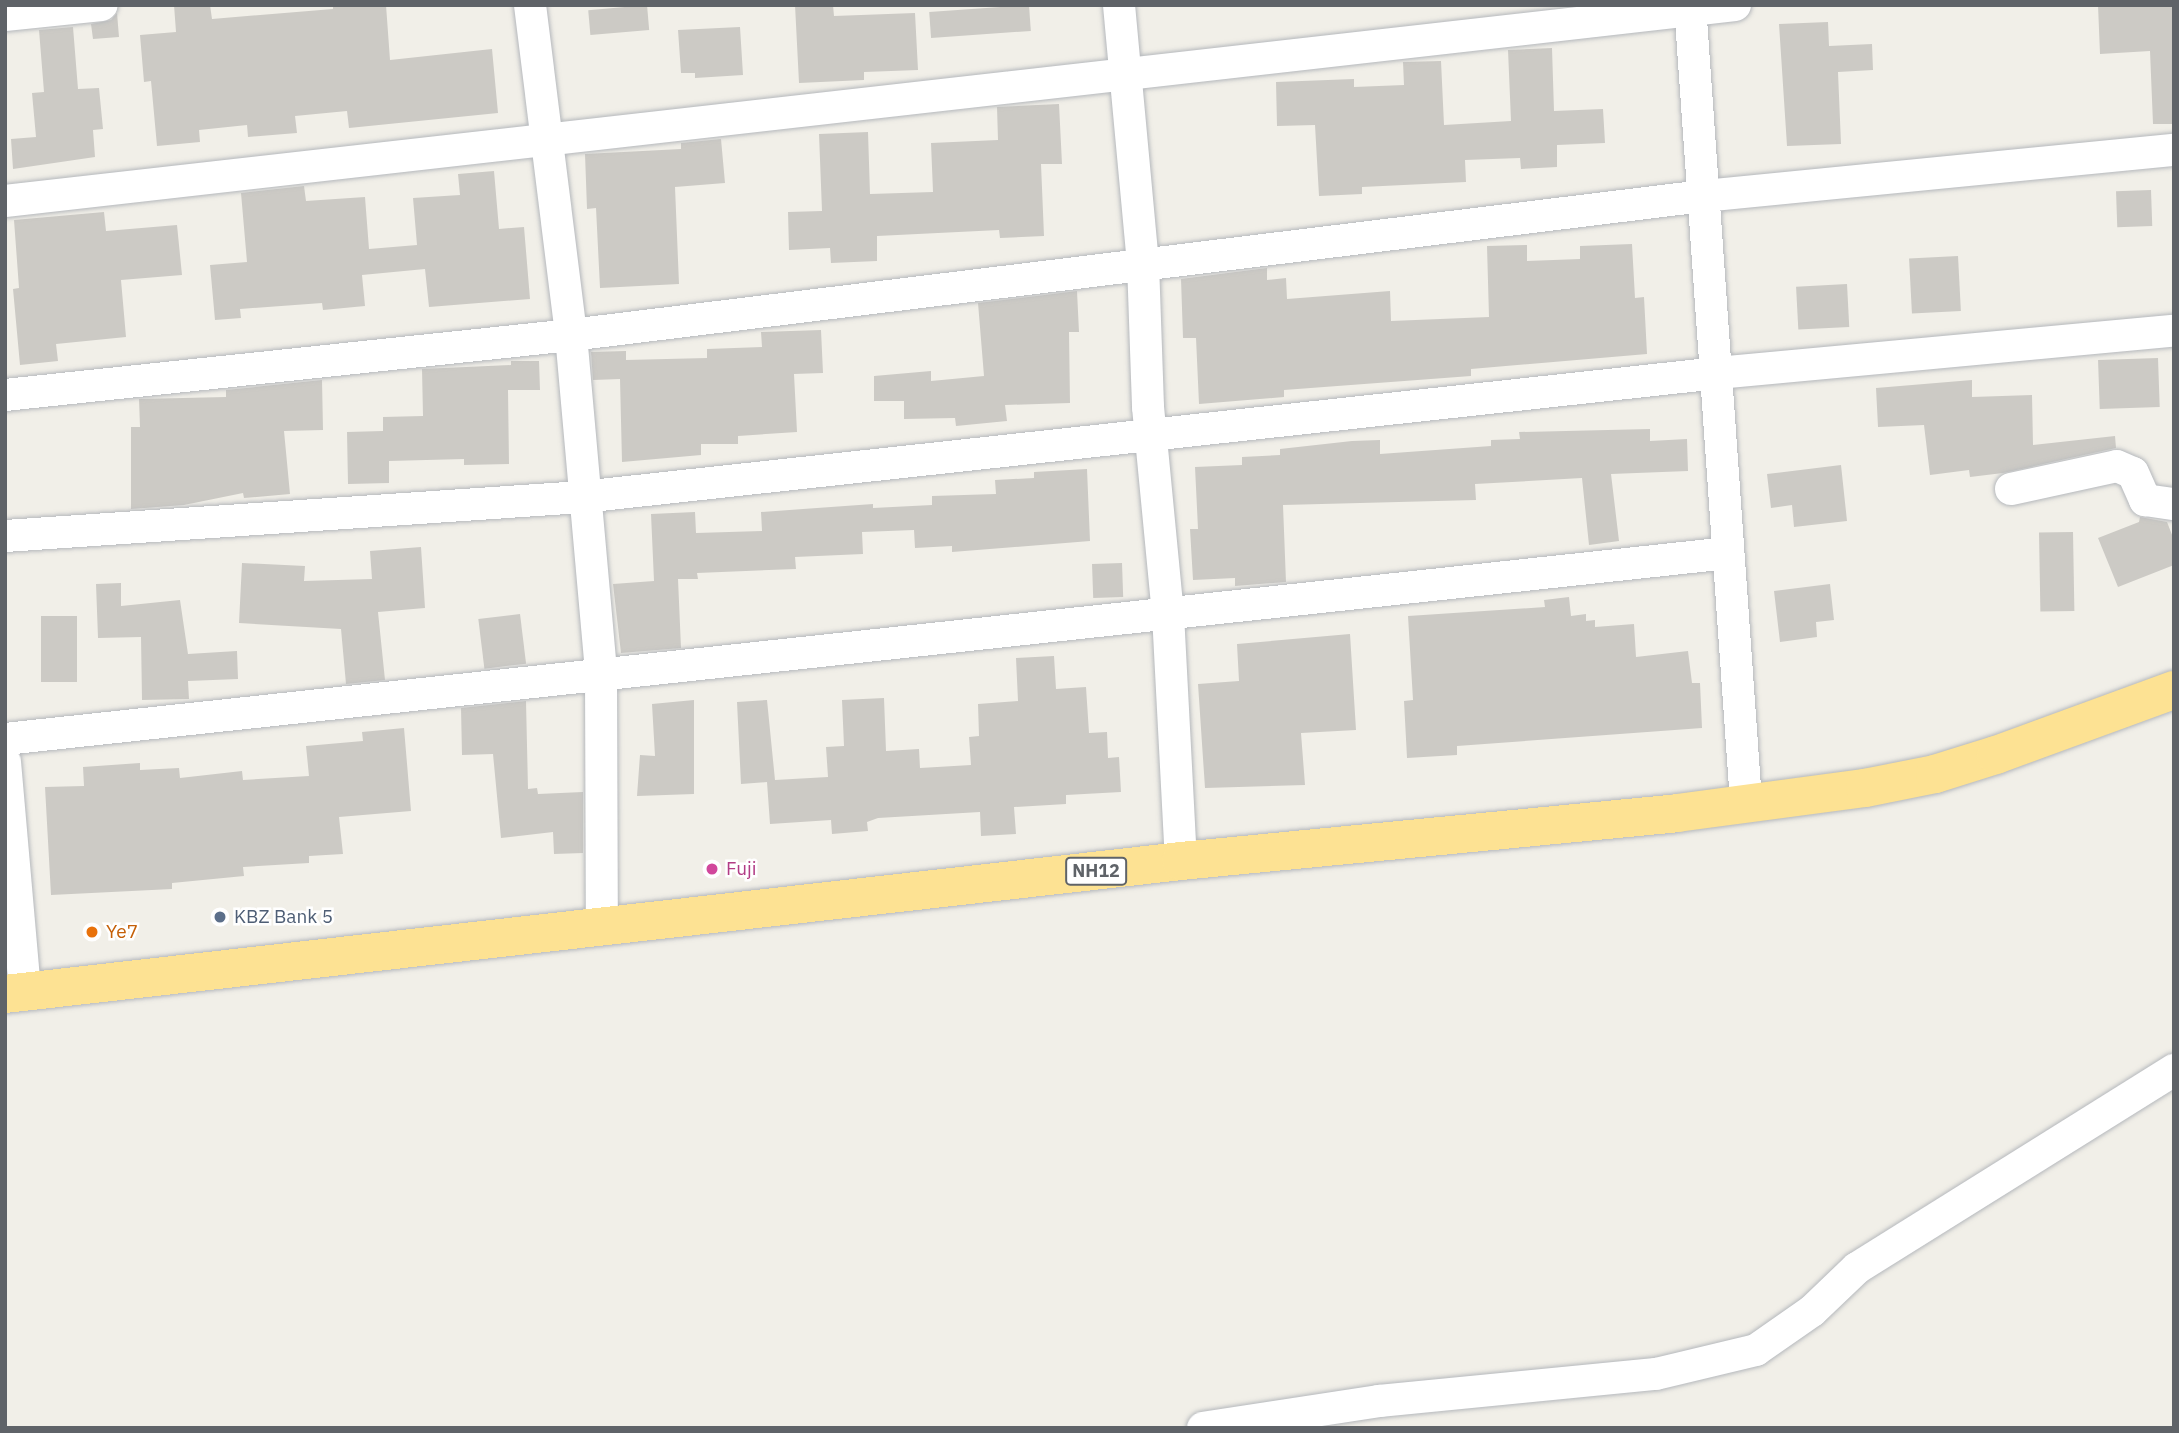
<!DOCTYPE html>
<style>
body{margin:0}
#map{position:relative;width:2179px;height:1433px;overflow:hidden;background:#f1efe8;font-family:"IBM Plex Sans",sans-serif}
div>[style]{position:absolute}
.building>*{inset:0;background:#cccac5;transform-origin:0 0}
.roads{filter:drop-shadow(0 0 2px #b5b8bc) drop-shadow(0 0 2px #b5b8bc)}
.minor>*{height:32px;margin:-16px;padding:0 16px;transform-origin:16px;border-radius:16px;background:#fff}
.highway>*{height:38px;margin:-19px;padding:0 19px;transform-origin:19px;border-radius:19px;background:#fde293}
.dots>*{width:19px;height:19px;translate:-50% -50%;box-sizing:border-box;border:4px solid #fff;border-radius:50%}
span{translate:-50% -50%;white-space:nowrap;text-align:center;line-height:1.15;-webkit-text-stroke:5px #fff;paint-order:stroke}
.shield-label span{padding:2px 5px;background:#fff;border:2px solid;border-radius:5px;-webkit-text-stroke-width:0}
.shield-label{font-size:18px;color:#5f6368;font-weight:700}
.hotel-label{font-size:19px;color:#b23c85}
.left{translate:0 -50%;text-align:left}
.service-label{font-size:19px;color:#4e5e75}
.food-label{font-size:19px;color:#c56008}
.frame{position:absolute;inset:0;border:7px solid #5f6368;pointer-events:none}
</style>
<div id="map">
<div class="building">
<div style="clip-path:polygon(174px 5px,210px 5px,212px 19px,333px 9px,333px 5px,386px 5px,390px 60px,492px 49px,498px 113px,349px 128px,347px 111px,295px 116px,297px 133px,248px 137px,247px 125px,199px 130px,200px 142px,157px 146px,151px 81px,144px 82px,140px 35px,176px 32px)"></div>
<div style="left:647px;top:5px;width:25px;height:59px;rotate:85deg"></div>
<div style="clip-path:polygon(795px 5px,833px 5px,834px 16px,915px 13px,918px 70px,864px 72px,864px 80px,799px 83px)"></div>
<div style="left:1029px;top:5px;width:26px;height:100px;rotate:86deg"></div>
<div style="clip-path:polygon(2098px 5px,2174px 5px,2174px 124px,2153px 124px,2150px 51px,2100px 54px)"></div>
<div style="clip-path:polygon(117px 13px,119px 37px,93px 39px,91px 24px,111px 20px)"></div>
<div style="clip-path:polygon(1828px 22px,1829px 46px,1872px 44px,1873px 70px,1838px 72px,1841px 144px,1787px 146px,1779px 24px)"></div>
<div style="clip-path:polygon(73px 27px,78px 89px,99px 88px,103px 129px,93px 130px,95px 157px,13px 169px,11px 139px,36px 137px,32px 93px,44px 92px,39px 30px)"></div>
<div style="clip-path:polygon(740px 27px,743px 75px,695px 78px,695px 73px,681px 73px,678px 30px)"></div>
<div style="clip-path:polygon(1552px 48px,1554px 111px,1603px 109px,1605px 143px,1557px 145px,1557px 167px,1521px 169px,1520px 158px,1465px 160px,1466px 182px,1362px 187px,1362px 194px,1319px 196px,1315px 125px,1277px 126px,1276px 82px,1354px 79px,1354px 87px,1404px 85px,1403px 62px,1441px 61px,1444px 125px,1511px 121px,1508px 50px)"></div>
<div style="clip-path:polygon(1059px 104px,1062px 164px,1041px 164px,1044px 236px,1000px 238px,999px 230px,877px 236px,877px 261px,831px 263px,830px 248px,789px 250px,788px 212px,822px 211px,819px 134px,868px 132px,870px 194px,933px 192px,931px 143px,998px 140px,997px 107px)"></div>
<div style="clip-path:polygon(721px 139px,725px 183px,675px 187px,679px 284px,600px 288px,596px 208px,587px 209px,585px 154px,681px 149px,681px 143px)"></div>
<div style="clip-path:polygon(494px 171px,499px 229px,524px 227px,530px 299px,429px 307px,425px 269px,362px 275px,365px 306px,323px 310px,322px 303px,240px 309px,241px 318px,215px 320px,210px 265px,247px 262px,241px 193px,304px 186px,306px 201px,365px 197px,369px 249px,417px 245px,413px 198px,460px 195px,458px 174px)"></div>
<div style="left:2151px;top:190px;width:36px;height:35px;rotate:88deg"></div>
<div style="clip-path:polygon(104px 212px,106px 231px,177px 225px,182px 275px,121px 280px,126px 337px,56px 344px,58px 361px,20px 365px,13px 289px,19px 288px,14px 220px)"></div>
<div style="clip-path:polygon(1632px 244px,1635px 298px,1644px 297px,1647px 354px,1471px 369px,1471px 376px,1284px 390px,1284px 397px,1199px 404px,1196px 338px,1183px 338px,1181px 279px,1267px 268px,1267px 280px,1286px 278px,1287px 299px,1390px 291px,1391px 321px,1489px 317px,1487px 246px,1527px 245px,1527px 261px,1580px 259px,1580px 246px)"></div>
<div style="left:1958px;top:256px;width:55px;height:49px;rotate:87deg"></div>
<div style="left:1847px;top:284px;width:43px;height:51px;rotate:87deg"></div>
<div style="clip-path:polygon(1077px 291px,1079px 332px,1069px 332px,1070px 403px,1005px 405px,1007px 421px,956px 426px,955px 418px,904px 419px,904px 401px,874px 401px,874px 376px,931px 371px,931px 381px,984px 376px,978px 303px)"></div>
<div style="clip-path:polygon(821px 330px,823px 373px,794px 374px,797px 432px,738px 436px,738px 444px,701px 444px,701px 455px,622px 462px,620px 379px,593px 380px,591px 352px,626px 351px,626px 360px,707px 358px,707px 349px,762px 347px,761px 332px)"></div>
<div style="left:2158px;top:358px;width:49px;height:60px;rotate:88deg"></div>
<div style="clip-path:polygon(511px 361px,539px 361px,540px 390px,508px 390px,509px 464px,464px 465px,464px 459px,389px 461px,389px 483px,348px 484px,347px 432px,383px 431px,383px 417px,423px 416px,422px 369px,511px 365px)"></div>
<div style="clip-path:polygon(322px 380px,323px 430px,284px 431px,290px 494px,244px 498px,243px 493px,184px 505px,131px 509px,131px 427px,140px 427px,139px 399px,226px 397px,226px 390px)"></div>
<div style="clip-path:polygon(1972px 380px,1972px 397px,2032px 395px,2033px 445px,2115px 436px,2116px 448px,2003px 473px,1970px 477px,1969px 470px,1930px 475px,1924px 425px,1878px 427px,1876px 388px)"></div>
<div style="clip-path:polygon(1650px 429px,1650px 441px,1687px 439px,1688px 471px,1611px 474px,1619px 541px,1589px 545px,1582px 478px,1475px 484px,1476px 500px,1283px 505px,1286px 582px,1235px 586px,1235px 578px,1193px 580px,1190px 529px,1198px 529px,1195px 467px,1242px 465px,1242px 457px,1280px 455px,1280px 449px,1352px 441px,1380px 440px,1380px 454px,1491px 446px,1491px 440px,1520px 439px,1519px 432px)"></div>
<div style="clip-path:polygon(1841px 465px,1847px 521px,1794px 527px,1792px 505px,1771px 508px,1767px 474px)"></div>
<div style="clip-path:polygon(1087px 469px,1090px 541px,952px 552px,952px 546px,915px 548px,914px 530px,862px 532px,863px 554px,795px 557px,796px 569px,697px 573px,698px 579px,678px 579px,681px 648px,621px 653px,613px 584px,654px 581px,651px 514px,695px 512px,696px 533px,762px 531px,761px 512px,873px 504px,873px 508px,932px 505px,932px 496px,996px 494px,995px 480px,1034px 478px,1034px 472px)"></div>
<div style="clip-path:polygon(2140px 517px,2167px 522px,2174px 540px,2174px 565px,2118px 587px,2098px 538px,2139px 522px)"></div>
<div style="left:2073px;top:532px;width:79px;height:34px;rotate:89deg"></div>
<div style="clip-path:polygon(421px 547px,425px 608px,378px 612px,385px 680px,346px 684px,341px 629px,239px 623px,242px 563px,305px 566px,304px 581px,372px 579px,370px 551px)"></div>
<div style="left:1122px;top:563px;width:34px;height:30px;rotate:88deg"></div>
<div style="clip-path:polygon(121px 583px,121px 606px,180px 600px,188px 654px,237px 651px,238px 679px,188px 681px,189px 699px,142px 700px,141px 637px,98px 638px,96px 584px)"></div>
<div style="clip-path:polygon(1830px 584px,1834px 620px,1816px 622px,1817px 637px,1780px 642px,1774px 591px)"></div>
<div style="clip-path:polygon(1569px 597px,1571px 616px,1586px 614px,1586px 621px,1595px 620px,1595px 627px,1634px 624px,1636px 657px,1688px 651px,1692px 683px,1700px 683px,1702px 728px,1457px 746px,1457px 755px,1407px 758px,1404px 701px,1413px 700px,1408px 616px,1545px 607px,1544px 600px)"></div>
<div style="left:520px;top:614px;width:50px;height:42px;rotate:83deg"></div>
<div style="left:41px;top:616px;width:36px;height:66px"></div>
<div style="clip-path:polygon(1350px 634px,1356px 730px,1301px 733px,1305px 785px,1205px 788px,1198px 684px,1239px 681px,1237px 644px)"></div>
<div style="clip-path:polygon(1054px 656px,1056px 689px,1086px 687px,1089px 733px,1107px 732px,1108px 758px,1119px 757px,1121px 792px,1066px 795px,1066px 804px,1014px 807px,1016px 834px,981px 836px,980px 812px,878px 818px,867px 822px,868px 831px,832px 834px,831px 820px,770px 824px,767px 782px,741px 784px,737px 702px,767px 700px,775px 780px,828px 777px,826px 747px,844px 746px,842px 700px,884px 698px,886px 751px,919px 749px,920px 768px,971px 765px,969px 737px,979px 736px,978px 704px,1018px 701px,1016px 658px)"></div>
<div style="clip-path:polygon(694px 700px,694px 794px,637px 796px,640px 755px,655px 756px,652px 704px)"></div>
<div style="clip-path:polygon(526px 701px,528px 789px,537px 788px,538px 794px,583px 792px,583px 853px,554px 854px,553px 832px,501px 838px,493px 754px,462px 755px,461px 708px)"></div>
<div style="clip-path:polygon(404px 728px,411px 811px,339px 817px,343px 854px,309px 856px,309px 863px,243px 867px,244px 876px,172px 883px,172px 889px,51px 895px,45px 787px,84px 786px,83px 767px,140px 763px,140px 770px,179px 768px,180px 778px,242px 771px,243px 780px,309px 776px,306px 746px,363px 741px,362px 732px)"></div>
</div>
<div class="roads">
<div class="minor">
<div style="left:530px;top:5px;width:333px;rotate:82.9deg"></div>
<div style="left:571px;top:335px;width:340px;rotate:84.9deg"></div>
<div style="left:601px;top:674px;width:255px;rotate:89.8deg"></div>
<div style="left:1119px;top:5px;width:259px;rotate:84.7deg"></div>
<div style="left:1143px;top:263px;width:144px;rotate:88deg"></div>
<div style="left:1148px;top:407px;width:208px;rotate:84.5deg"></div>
<div style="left:1168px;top:614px;width:247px;rotate:87deg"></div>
<div style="left:1690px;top:5px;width:799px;rotate:85.98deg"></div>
<div style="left:5px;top:15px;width:97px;rotate:-5.9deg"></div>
<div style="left:5px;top:201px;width:1741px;rotate:-6.46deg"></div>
<div style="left:5px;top:395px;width:569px;rotate:-6.05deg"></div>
<div style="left:571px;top:335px;width:1141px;rotate:-7deg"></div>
<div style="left:1703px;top:196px;width:473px;rotate:-5.6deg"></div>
<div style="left:2011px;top:489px;width:108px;rotate:-12.2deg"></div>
<div style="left:2117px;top:466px;width:17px;rotate:24deg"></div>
<div style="left:2133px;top:473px;width:30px;rotate:66deg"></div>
<div style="left:2145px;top:500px;width:29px;rotate:8deg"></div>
<div style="left:5px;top:536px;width:578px;rotate:-3.87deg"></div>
<div style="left:582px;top:497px;width:1142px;rotate:-6.23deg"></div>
<div style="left:1717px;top:373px;width:459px;rotate:-5.3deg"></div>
<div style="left:5px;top:739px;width:1732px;rotate:-6.16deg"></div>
<div style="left:5px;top:762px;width:231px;rotate:85deg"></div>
<div style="left:1203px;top:1428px;width:178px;rotate:-8.7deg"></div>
<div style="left:1379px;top:1401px;width:278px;rotate:-5.6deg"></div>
<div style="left:1656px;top:1374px;width:103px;rotate:-13.5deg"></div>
<div style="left:1756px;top:1350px;width:68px;rotate:-34.9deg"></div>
<div style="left:1812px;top:1311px;width:62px;rotate:-43.7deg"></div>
<div style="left:1857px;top:1268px;width:374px;rotate:-32deg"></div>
</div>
<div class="highway">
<div style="left:5px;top:994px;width:1183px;rotate:-6.45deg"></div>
<div style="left:1181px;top:861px;width:498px;rotate:-5.5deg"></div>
<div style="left:1677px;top:813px;width:190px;rotate:-7.6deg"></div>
<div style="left:1865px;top:788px;width:71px;rotate:-11.3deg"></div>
<div style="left:1935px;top:774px;width:64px;rotate:-17.3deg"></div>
<div style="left:1996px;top:755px;width:189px;rotate:-20.1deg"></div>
</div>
</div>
<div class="dots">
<div style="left:712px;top:869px;background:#d1479c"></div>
<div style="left:220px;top:917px;background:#5c6f8a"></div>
<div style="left:92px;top:932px;background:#e8710a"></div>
</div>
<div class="shield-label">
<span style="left:1096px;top:871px">NH12</span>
</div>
<div class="hotel-label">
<span class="left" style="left:726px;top:869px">Fuji</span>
</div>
<div class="service-label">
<span class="left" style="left:234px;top:917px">KBZ Bank 5</span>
</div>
<div class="food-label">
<span class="left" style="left:106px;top:932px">Ye7</span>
</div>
<div class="frame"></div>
</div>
